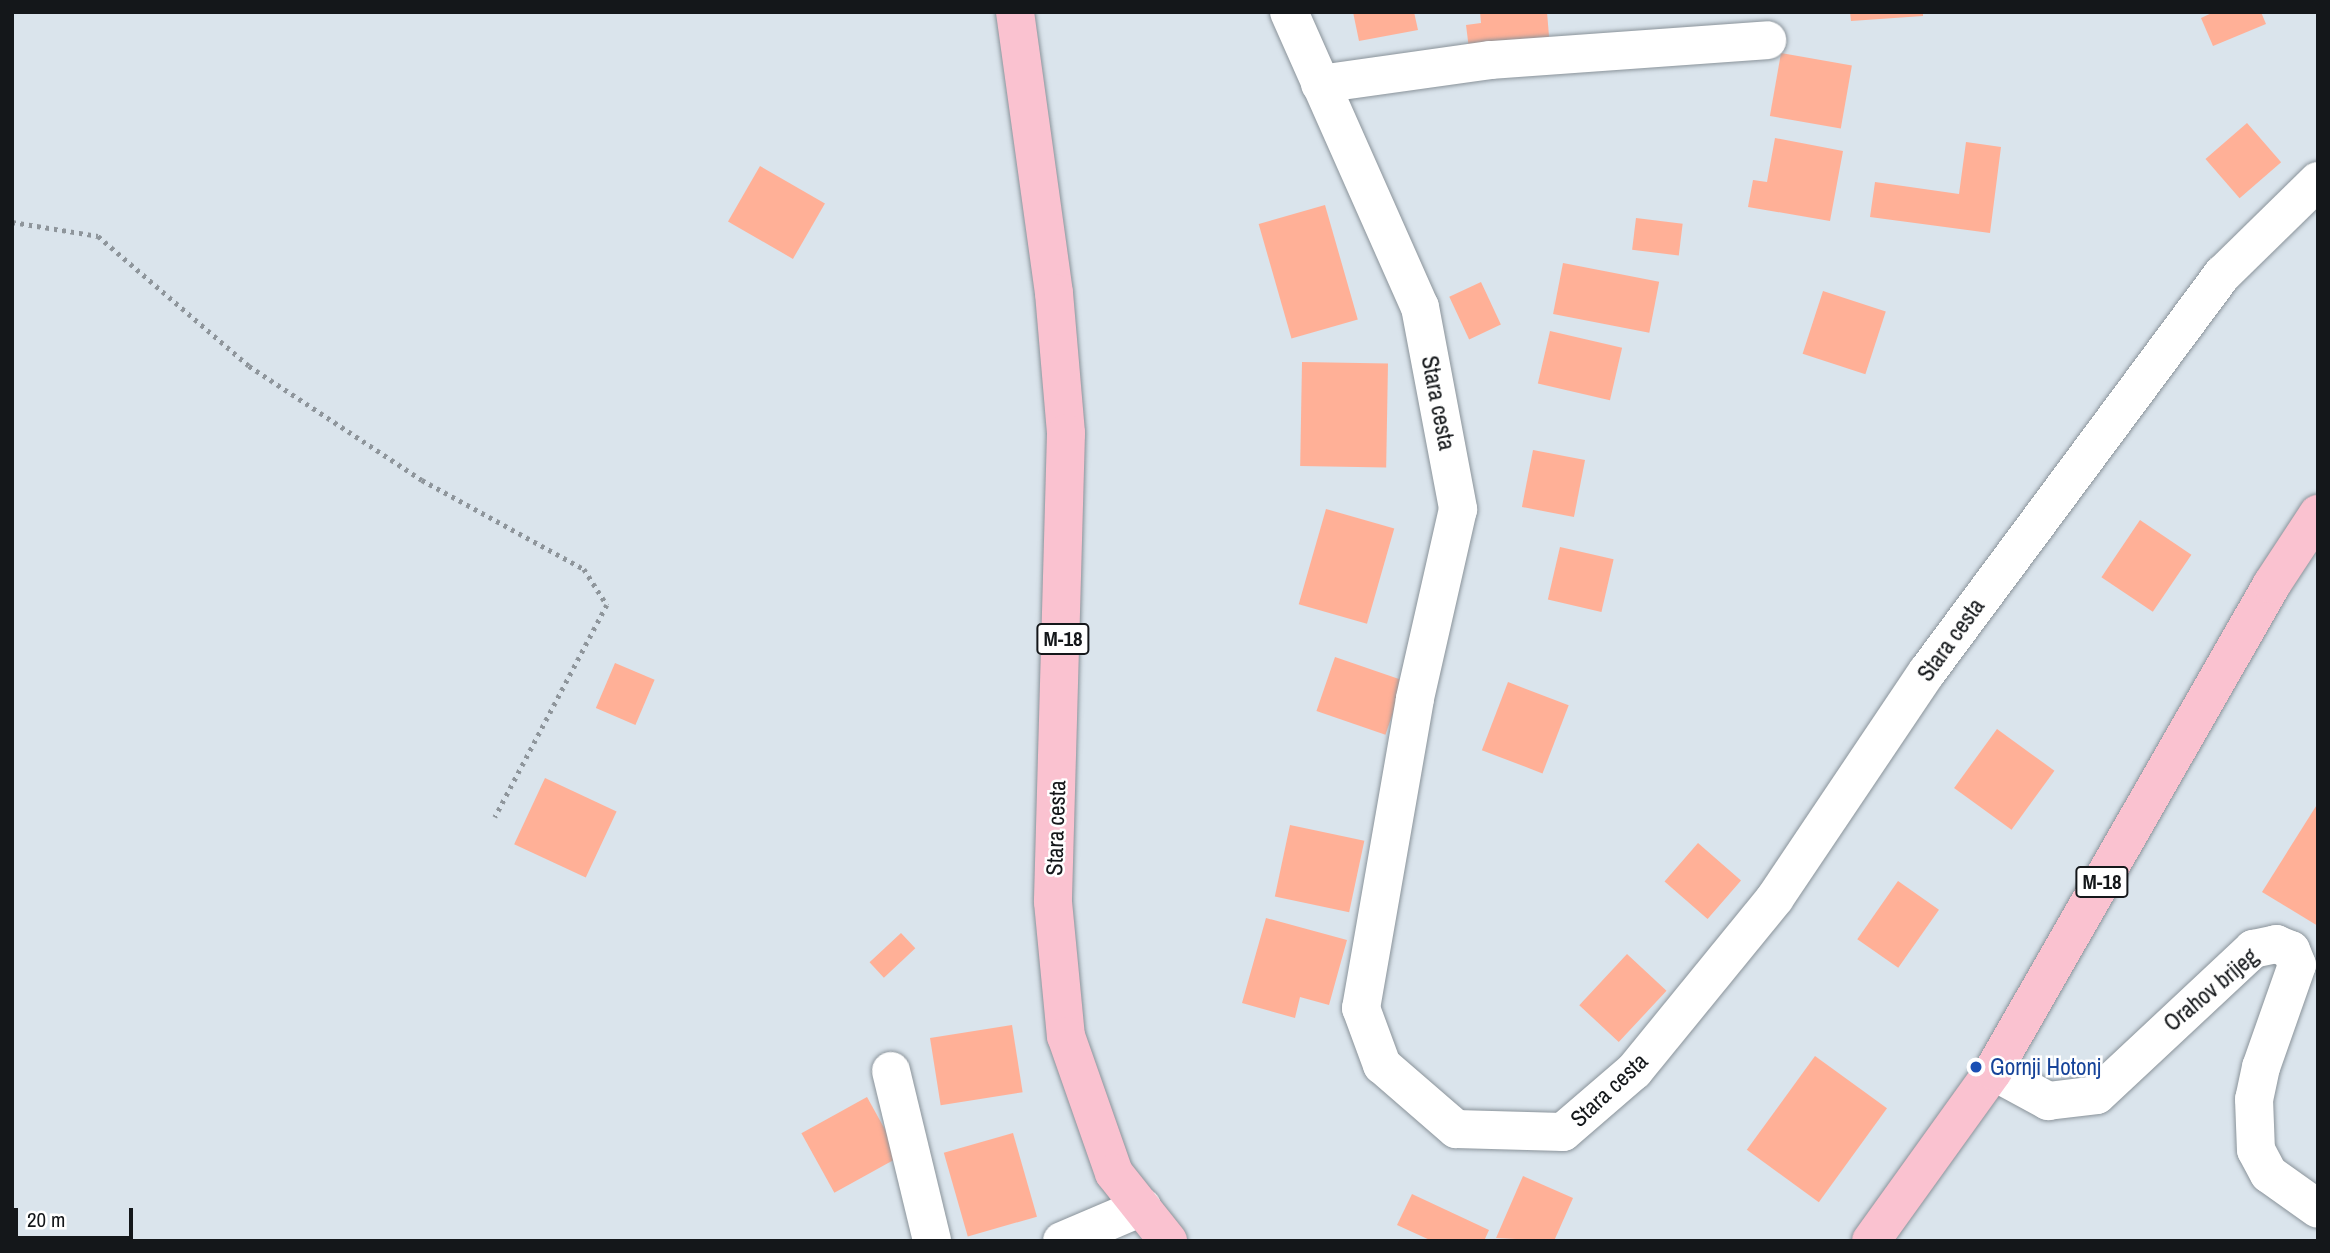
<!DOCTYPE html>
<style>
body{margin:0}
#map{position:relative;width:2330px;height:1253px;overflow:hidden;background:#dae4ec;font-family:"Archivo Narrow",sans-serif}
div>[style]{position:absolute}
.building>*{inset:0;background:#ffb097;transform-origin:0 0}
.path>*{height:4.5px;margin-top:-2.25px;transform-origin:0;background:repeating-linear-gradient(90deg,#8e959b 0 3.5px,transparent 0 8.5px)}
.roads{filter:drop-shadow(0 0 2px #8a939a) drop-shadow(0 0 2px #8a939a)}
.minor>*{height:38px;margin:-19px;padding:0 19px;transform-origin:19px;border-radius:19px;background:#fff}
.major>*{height:38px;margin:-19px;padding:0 19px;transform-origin:19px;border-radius:19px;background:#fac2d0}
.dots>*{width:19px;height:19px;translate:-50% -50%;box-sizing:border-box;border:4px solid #fff;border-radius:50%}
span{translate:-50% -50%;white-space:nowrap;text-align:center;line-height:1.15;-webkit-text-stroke:5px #fff;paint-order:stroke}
.shield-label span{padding:2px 5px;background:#fff;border:2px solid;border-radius:5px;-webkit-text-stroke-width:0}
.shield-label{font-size:21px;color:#14171a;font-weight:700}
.street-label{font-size:23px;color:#14171a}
.transit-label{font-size:23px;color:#164399}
.left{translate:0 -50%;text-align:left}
.frame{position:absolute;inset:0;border:14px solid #14171a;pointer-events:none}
.scale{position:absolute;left:14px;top:1208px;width:119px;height:32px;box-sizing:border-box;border:4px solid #14171a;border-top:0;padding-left:9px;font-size:21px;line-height:24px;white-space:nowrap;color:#14171a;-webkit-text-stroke:5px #fff;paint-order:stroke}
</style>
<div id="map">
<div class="building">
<div style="clip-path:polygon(1353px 12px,1414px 12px,1418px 30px,1359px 41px)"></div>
<div style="clip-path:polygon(1480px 12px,1547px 12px,1550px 48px,1470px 57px,1466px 25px,1481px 23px)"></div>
<div style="clip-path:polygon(1850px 12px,1923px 12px,1923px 16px,1851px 21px)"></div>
<div style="clip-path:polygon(2214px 12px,2261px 12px,2266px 24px,2213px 46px,2201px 18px)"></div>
<div style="left:1781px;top:53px;width:72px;height:64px;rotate:10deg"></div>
<div style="left:2247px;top:123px;width:52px;height:55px;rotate:49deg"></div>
<div style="clip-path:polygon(1775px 138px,1843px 151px,1830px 221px,1748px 207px,1753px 180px,1767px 182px)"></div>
<div style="clip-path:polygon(1966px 142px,2001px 147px,1990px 233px,1870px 217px,1875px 182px,1959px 194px)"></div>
<div style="left:760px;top:166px;width:75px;height:64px;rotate:30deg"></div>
<div style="left:1325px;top:205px;width:119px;height:69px;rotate:74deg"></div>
<div style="left:1636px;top:218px;width:47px;height:32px;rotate:7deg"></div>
<div style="left:1563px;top:263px;width:98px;height:52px;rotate:11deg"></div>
<div style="left:1481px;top:282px;width:47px;height:35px;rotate:65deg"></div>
<div style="left:1823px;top:291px;width:66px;height:66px;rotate:18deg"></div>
<div style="left:1550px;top:331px;width:74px;height:54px;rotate:13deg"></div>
<div style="left:1302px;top:362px;width:86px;height:104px;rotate:1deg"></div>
<div style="left:1533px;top:450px;width:53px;height:58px;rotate:11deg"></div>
<div style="left:1326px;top:509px;width:71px;height:99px;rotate:16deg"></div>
<div style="left:2140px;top:520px;width:62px;height:69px;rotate:34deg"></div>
<div style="left:1560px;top:547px;width:55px;height:54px;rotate:13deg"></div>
<div style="left:1335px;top:657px;width:73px;height:57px;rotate:19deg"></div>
<div style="left:615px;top:663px;width:43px;height:49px;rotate:23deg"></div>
<div style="left:1508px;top:682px;width:65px;height:73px;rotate:21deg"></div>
<div style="left:1997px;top:729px;width:71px;height:73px;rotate:36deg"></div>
<div style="left:545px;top:778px;width:79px;height:73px;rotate:25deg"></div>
<div style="clip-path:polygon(2318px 803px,2318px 926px,2262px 892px)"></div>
<div style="left:1290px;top:825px;width:76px;height:73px;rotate:12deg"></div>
<div style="left:1698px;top:843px;width:57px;height:51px;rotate:41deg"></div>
<div style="left:1898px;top:881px;width:50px;height:71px;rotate:35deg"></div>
<div style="clip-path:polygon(1266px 918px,1347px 940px,1329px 1005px,1300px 997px,1295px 1018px,1242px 1003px)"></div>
<div style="left:901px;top:933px;width:21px;height:43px;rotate:47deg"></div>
<div style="left:1627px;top:954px;width:54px;height:70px;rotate:43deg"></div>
<div style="left:1012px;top:1025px;width:68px;height:83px;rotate:81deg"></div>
<div style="left:1815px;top:1056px;width:89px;height:116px;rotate:36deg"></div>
<div style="left:867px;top:1097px;width:68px;height:75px;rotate:61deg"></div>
<div style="left:1013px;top:1133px;width:87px;height:72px;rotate:74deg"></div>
<div style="clip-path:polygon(1523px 1176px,1573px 1198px,1554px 1241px,1496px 1238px)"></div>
<div style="clip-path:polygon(1412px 1194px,1489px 1230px,1484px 1241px,1432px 1241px,1397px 1225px)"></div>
</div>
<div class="path">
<div style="left:12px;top:222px;width:87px;rotate:9.2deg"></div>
<div style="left:98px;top:236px;width:199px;rotate:40.7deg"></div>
<div style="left:249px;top:366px;width:207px;rotate:33.4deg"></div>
<div style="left:422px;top:480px;width:185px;rotate:28.8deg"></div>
<div style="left:584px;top:569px;width:43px;rotate:57.4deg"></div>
<div style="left:607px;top:605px;width:240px;rotate:117.8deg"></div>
</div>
<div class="roads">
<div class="minor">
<div style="left:1289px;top:12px;width:323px;rotate:66.1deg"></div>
<div style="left:1420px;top:307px;width:206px;rotate:79.3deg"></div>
<div style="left:1458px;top:509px;width:195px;rotate:102.8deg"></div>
<div style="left:1415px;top:699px;width:314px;rotate:99.9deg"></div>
<div style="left:1361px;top:1008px;width:61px;rotate:69.8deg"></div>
<div style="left:1382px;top:1065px;width:98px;rotate:40.9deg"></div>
<div style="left:1456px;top:1129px;width:107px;rotate:1.6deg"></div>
<div style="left:1563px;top:1132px;width:94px;rotate:-40.7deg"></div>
<div style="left:1634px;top:1071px;width:223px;rotate:-50.8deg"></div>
<div style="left:1775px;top:898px;width:272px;rotate:-56.1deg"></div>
<div style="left:1927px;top:672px;width:496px;rotate:-53.4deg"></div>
<div style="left:2223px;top:274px;width:133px;rotate:-44.4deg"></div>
<div style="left:1320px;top:84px;width:173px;rotate:-8deg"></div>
<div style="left:1491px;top:60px;width:277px;rotate:-4.1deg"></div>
<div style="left:891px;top:1071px;width:175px;rotate:76.4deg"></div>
<div style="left:1993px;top:1071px;width:63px;rotate:28.6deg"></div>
<div style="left:2048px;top:1101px;width:49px;rotate:-7deg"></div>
<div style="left:2097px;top:1095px;width:214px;rotate:-43.1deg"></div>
<div style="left:2253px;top:949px;width:24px;rotate:-12deg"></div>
<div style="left:2276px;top:944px;width:16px;rotate:22deg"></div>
<div style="left:2291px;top:950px;width:16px;rotate:68deg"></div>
<div style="left:2297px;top:965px;width:108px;rotate:109.4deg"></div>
<div style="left:2261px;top:1067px;width:33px;rotate:102deg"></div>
<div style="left:2254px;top:1099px;width:51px;rotate:87.8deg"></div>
<div style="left:2256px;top:1150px;width:27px;rotate:62deg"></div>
<div style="left:2269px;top:1174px;width:60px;rotate:35.5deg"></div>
<div style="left:1062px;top:1241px;width:87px;rotate:-23deg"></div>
</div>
<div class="major">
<div style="left:1015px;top:12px;width:284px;rotate:82.1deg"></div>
<div style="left:1054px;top:293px;width:141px;rotate:85.1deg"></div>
<div style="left:1066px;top:433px;width:469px;rotate:91.6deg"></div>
<div style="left:1053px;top:902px;width:135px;rotate:84.5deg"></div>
<div style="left:1066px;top:1036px;width:145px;rotate:70.7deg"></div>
<div style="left:1114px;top:1173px;width:87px;rotate:51.5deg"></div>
<div style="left:1871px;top:1241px;width:209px;rotate:-54.3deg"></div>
<div style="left:1993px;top:1071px;width:561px;rotate:-60.19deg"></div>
<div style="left:2272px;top:584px;width:84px;rotate:-56.7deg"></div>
</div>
</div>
<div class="dots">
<div style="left:1976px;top:1067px;background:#1a4fb4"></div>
</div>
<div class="shield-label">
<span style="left:1063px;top:639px">M-18</span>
<span style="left:2102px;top:882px">M-18</span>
</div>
<div class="street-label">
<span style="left:1438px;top:403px;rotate:79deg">Stara cesta</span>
<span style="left:1951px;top:640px;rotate:-54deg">Stara cesta</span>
<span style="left:1056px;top:828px;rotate:-88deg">Stara cesta</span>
<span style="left:2211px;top:990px;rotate:-40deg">Orahov brijeg</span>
<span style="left:1609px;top:1090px;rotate:-43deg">Stara cesta</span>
</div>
<div class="transit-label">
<span class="left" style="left:1990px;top:1067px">Gornji Hotonj</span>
</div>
<div class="frame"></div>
<div class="scale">20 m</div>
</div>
